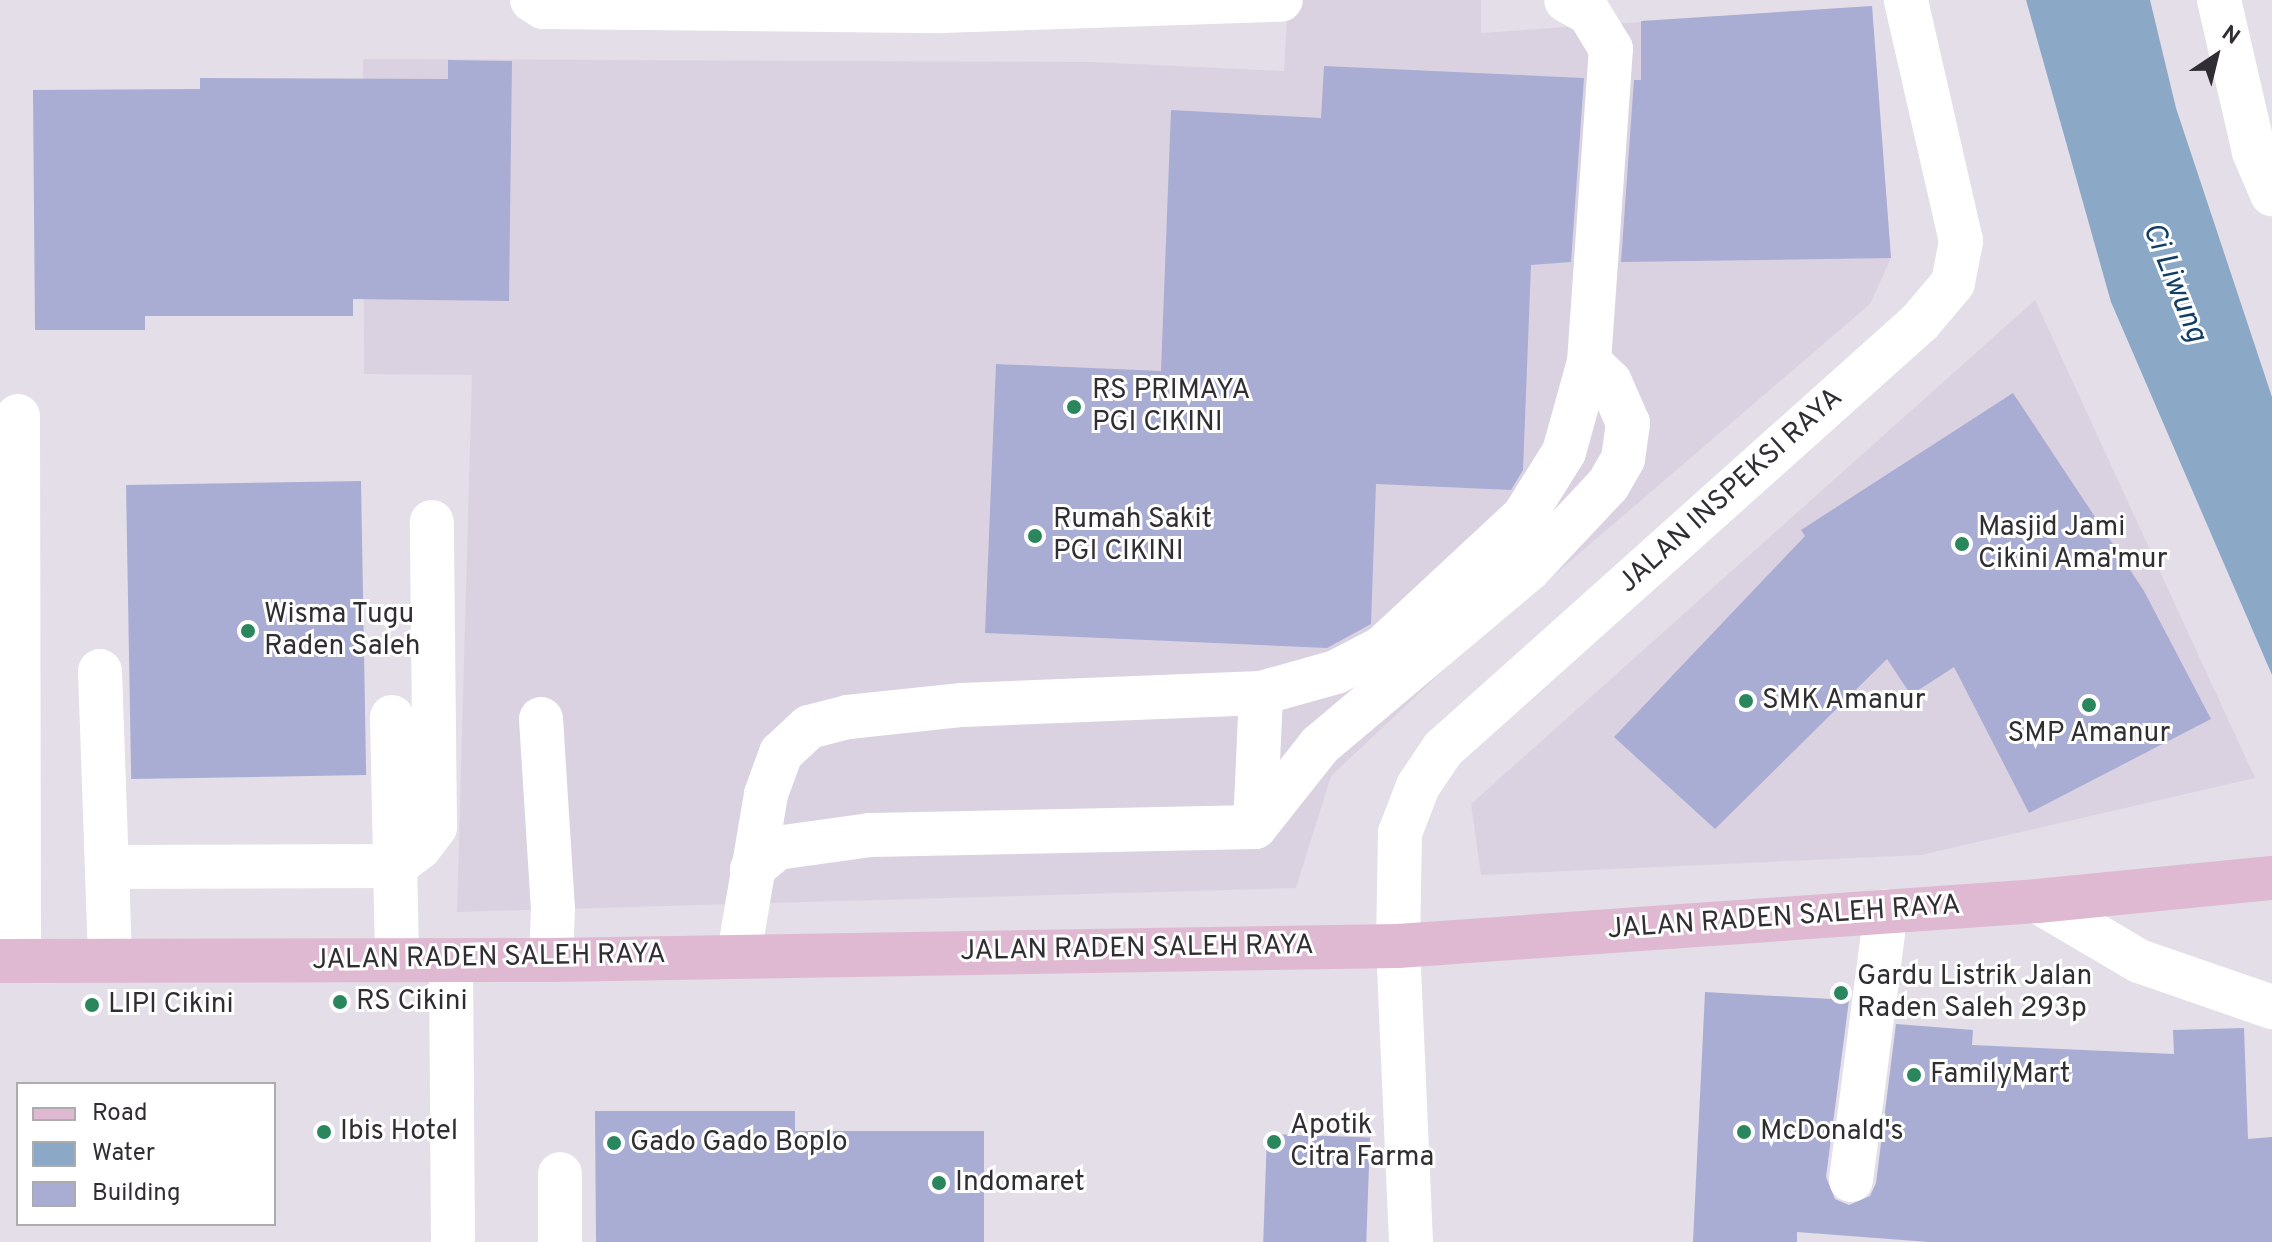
<!DOCTYPE html>
<style>
body{margin:0}
#map{position:relative;width:2272px;height:1242px;overflow:hidden;background:#e3dee7;font-family:Overpass,sans-serif}
div>[style]{position:absolute}
.built>*{inset:0;background:#dbd2e1}
.water>*{inset:0;background:#8ba8c7}
.building>*{inset:0;background:#a9add4;transform-origin:0 0}
.minor>*{height:44px;margin:-22px;padding:0 22px;transform-origin:22px;border-radius:22px;background:#fff}
.major>*{height:44px;margin:-22px;padding:0 22px;transform-origin:22px;border-radius:22px;background:#dfb9d1}
.dots>*{width:22px;height:22px;translate:-50% -50%;box-sizing:border-box;border:4px solid #fff;border-radius:50%}
span{translate:-50% -50%;white-space:nowrap;text-align:center;line-height:1.15;-webkit-text-stroke:6px #fff;paint-order:stroke}
.poi-label{font-size:28px;color:#302e32}
.left{translate:0 -50%;text-align:left}
.street-label{font-size:28px;color:#302e32}
.water-label{font-size:30px;color:#113e67;font-style:italic}
.legend{position:absolute;left:16px;top:1082px;width:260px;height:144px;box-sizing:border-box;background:#fff;border:2px solid #acabad;margin:0;padding:10px 14px;list-style:none;font-size:24px;color:#302e32}
.legend li{display:flex;align-items:center;gap:16px;height:40px}
.legend b{width:40px;border:2px solid #acabad}
.north{position:absolute;left:2176px;top:16px;width:80px;height:80px;-webkit-text-stroke:6px #fff;paint-order:stroke;rotate:35deg;font-size:22px;font-weight:700;line-height:32px;text-align:center;color:#302e32}
.north::after{content:'';display:block;margin:auto;width:28px;height:36px;background:#302e32;clip-path:polygon(50% 0,100% 100%,50% 72%,0 100%)}
</style>
<div id="map">
<div class="built">
<div style="clip-path:polygon(1288px 0,1481px 0,1481px 33px,1872px 6px,1891px 258px,1870px 304px,1448px 666px,1331px 776px,1296px 888px,457px 912px,472px 375px,364px 374px,363px 59px,1091px 62px,1284px 71px)"></div>
<div style="clip-path:polygon(2035px 300px,2255px 778px,1921px 855px,1481px 875px,1471px 804px)"></div>
</div>
<div class="water">
<div style="clip-path:polygon(2026px 0,2150px 0,2176px 108px,2272px 397px,2272px 675px,2111px 302px)"></div>
</div>
<div class="building">
<div style="clip-path:polygon(1872px 6px,1891px 258px,1621px 262px,1634px 80px,1641px 80px,1641px 21px)"></div>
<div style="clip-path:polygon(448px 60px,512px 61px,509px 301px,353px 299px,353px 316px,145px 316px,145px 330px,35px 330px,33px 90px,200px 89px,200px 78px,448px 79px)"></div>
<div style="clip-path:polygon(1324px 66px,1584px 78px,1571px 262px,1531px 265px,1523px 470px,1511px 490px,1376px 484px,1371px 624px,1327px 648px,985px 633px,996px 364px,1161px 371px,1171px 110px,1321px 118px)"></div>
<div style="clip-path:polygon(2013px 393px,2144px 591px,2211px 719px,2029px 813px,1954px 667px,1911px 695px,1887px 659px,1715px 829px,1614px 737px,1805px 536px,1801px 530px)"></div>
<div style="left:361px;top:481px;width:294px;height:235px;rotate:89deg"></div>
<div style="clip-path:polygon(1705px 992px,1849px 1000px,1826px 1177px,1835px 1199px,1849px 1205px,1870px 1196px,1876px 1183px,1896px 1024px,1973px 1030px,1972px 1045px,2174px 1054px,2173px 1030px,2244px 1028px,2248px 1139px,2272px 1137px,2272px 1242px,1929px 1242px,1797px 1232px,1797px 1242px,1693px 1242px)"></div>
<div style="clip-path:polygon(595px 1111px,795px 1111px,795px 1131px,984px 1131px,984px 1242px,596px 1242px)"></div>
<div style="left:1267px;top:1134px;width:103px;height:108px;rotate:2deg"></div>
</div>
<div class="minor">
<div style="left:532px;top:0;width:13px;rotate:32deg"></div>
<div style="left:543px;top:7px;width:398px;rotate:0.6deg"></div>
<div style="left:941px;top:11px;width:340px;rotate:-1.9deg"></div>
<div style="left:2219px;top:0;width:156px;rotate:77deg"></div>
<div style="left:2254px;top:152px;width:46px;rotate:66.8deg"></div>
<div style="left:18px;top:416px;width:544px;rotate:89.89deg"></div>
<div style="left:100px;top:671px;width:289px;rotate:88deg"></div>
<div style="left:392px;top:717px;width:242px;rotate:88.8deg"></div>
<div style="left:541px;top:719px;width:189px;rotate:86.4deg"></div>
<div style="left:553px;top:908px;width:52px;rotate:92.2deg"></div>
<div style="left:1255px;top:827px;width:105px;rotate:-51.6deg"></div>
<div style="left:1320px;top:745px;width:273px;rotate:-40.1deg"></div>
<div style="left:1529px;top:569px;width:115px;rotate:-46.8deg"></div>
<div style="left:1608px;top:485px;width:30px;rotate:-60deg"></div>
<div style="left:1623px;top:459px;width:36px;rotate:-82deg"></div>
<div style="left:1628px;top:423px;width:45px;rotate:-113.7deg"></div>
<div style="left:1610px;top:382px;width:29px;rotate:-136deg"></div>
<div style="left:1255px;top:827px;width:134px;rotate:-87.4deg"></div>
<div style="left:108px;top:867px;width:287px;rotate:-0.2deg"></div>
<div style="left:395px;top:866px;width:31px;rotate:-37deg"></div>
<div style="left:420px;top:847px;width:25px;rotate:-53deg"></div>
<div style="left:435px;top:827px;width:305px;rotate:-90.6deg"></div>
<div style="left:752px;top:869px;width:33px;rotate:-40deg"></div>
<div style="left:777px;top:848px;width:94px;rotate:-8deg"></div>
<div style="left:870px;top:835px;width:385px;rotate:-1.2deg"></div>
<div style="left:2037px;top:901px;width:118px;rotate:30.5deg"></div>
<div style="left:2139px;top:961px;width:141px;rotate:19.1deg"></div>
<div style="left:739px;top:954px;width:162px;rotate:-80.4deg"></div>
<div style="left:766px;top:794px;width:44px;rotate:-69.9deg"></div>
<div style="left:781px;top:753px;width:38px;rotate:-43deg"></div>
<div style="left:809px;top:727px;width:40px;rotate:-14.4deg"></div>
<div style="left:848px;top:717px;width:115px;rotate:-6deg"></div>
<div style="left:962px;top:705px;width:299px;rotate:-2.3deg"></div>
<div style="left:1261px;top:693px;width:78px;rotate:-15.6deg"></div>
<div style="left:1336px;top:672px;width:52px;rotate:-27.6deg"></div>
<div style="left:1382px;top:648px;width:194px;rotate:-42.9deg"></div>
<div style="left:1524px;top:516px;width:75px;rotate:-58deg"></div>
<div style="left:1564px;top:452px;width:93px;rotate:-74.5deg"></div>
<div style="left:1589px;top:362px;width:314px;rotate:-86deg"></div>
<div style="left:1611px;top:49px;width:42px;rotate:-121.4deg"></div>
<div style="left:1589px;top:13px;width:26px;rotate:-151deg"></div>
<div style="left:451px;top:960px;width:282px;rotate:89.6deg"></div>
<div style="left:560px;top:1174px;width:68px;rotate:90deg"></div>
<div style="left:1851px;top:1180px;width:271px;rotate:-82.6deg"></div>
<div style="left:1411px;top:1242px;width:296px;rotate:-92.5deg"></div>
<div style="left:1398px;top:946px;width:113px;rotate:-89deg"></div>
<div style="left:1400px;top:833px;width:50px;rotate:-69deg"></div>
<div style="left:1418px;top:786px;width:45px;rotate:-56deg"></div>
<div style="left:1443px;top:749px;width:640px;rotate:-41.83deg"></div>
<div style="left:1920px;top:322px;width:51px;rotate:-49.8deg"></div>
<div style="left:1953px;top:283px;width:43px;rotate:-79.2deg"></div>
<div style="left:1961px;top:241px;width:247px;rotate:-102.9deg"></div>
</div>
<div class="major">
<div style="left:0;top:961px;width:551px;rotate:-0.1deg"></div>
<div style="left:551px;top:960px;width:847px;rotate:-0.95deg"></div>
<div style="left:1398px;top:946px;width:641px;rotate:-4.03deg"></div>
<div style="left:2037px;top:901px;width:236px;rotate:-5.6deg"></div>
</div>
<div class="dots">
<div style="left:1074px;top:407px;background:#2a865c"></div>
<div style="left:1035px;top:536px;background:#2a865c"></div>
<div style="left:1962px;top:544px;background:#2a865c"></div>
<div style="left:248px;top:631px;background:#2a865c"></div>
<div style="left:1746px;top:701px;background:#2a865c"></div>
<div style="left:2089px;top:705px;background:#2a865c"></div>
<div style="left:1841px;top:993px;background:#2a865c"></div>
<div style="left:340px;top:1002px;background:#2a865c"></div>
<div style="left:92px;top:1005px;background:#2a865c"></div>
<div style="left:1914px;top:1075px;background:#2a865c"></div>
<div style="left:324px;top:1132px;background:#2a865c"></div>
<div style="left:1744px;top:1132px;background:#2a865c"></div>
<div style="left:1274px;top:1142px;background:#2a865c"></div>
<div style="left:614px;top:1143px;background:#2a865c"></div>
<div style="left:939px;top:1183px;background:#2a865c"></div>
</div>
<div class="poi-label">
<span class="left" style="left:1092px;top:407px">RS PRIMAYA<br>PGI CIKINI</span>
<span class="left" style="left:1053px;top:536px">Rumah Sakit<br>PGI CIKINI</span>
<span class="left" style="left:1978px;top:544px">Masjid Jami<br>Cikini Ama'mur</span>
<span class="left" style="left:264px;top:631px">Wisma Tugu<br>Raden Saleh</span>
<span class="left" style="left:1762px;top:701px">SMK Amanur</span>
<span style="left:2089px;top:734px">SMP Amanur</span>
<span class="left" style="left:1857px;top:993px">Gardu Listrik Jalan<br>Raden Saleh 293p</span>
<span class="left" style="left:356px;top:1002px">RS Cikini</span>
<span class="left" style="left:108px;top:1005px">LIPI Cikini</span>
<span class="left" style="left:1930px;top:1075px">FamilyMart</span>
<span class="left" style="left:1290px;top:1142px">Apotik<br>Citra Farma</span>
<span class="left" style="left:340px;top:1132px">Ibis Hotel</span>
<span class="left" style="left:1760px;top:1132px">McDonald's</span>
<span class="left" style="left:630px;top:1143px">Gado Gado Boplo</span>
<span class="left" style="left:955px;top:1183px">Indomaret</span>
</div>
<div class="street-label">
<span style="left:1731px;top:491px;rotate:-42deg">JALAN INSPEKSI RAYA</span>
<span style="left:1784px;top:918px;rotate:-4deg">JALAN RADEN SALEH RAYA</span>
<span style="left:1137px;top:949px;rotate:-1deg">JALAN RADEN SALEH RAYA</span>
<span style="left:489px;top:958px;rotate:-1deg">JALAN RADEN SALEH RAYA</span>
</div>
<div class="water-label">
<span style="left:2173px;top:283px;rotate:68deg">Ci Liwung</span>
</div>
<ul class="legend">
<li><b style="height:10px;background:#dfb9d1"></b>Road</li>
<li><b style="height:22px;background:#8ba8c7"></b>Water</li>
<li><b style="height:22px;background:#a9add4"></b>Building</li>
</ul>
<div class="north">N</div>
</div>
